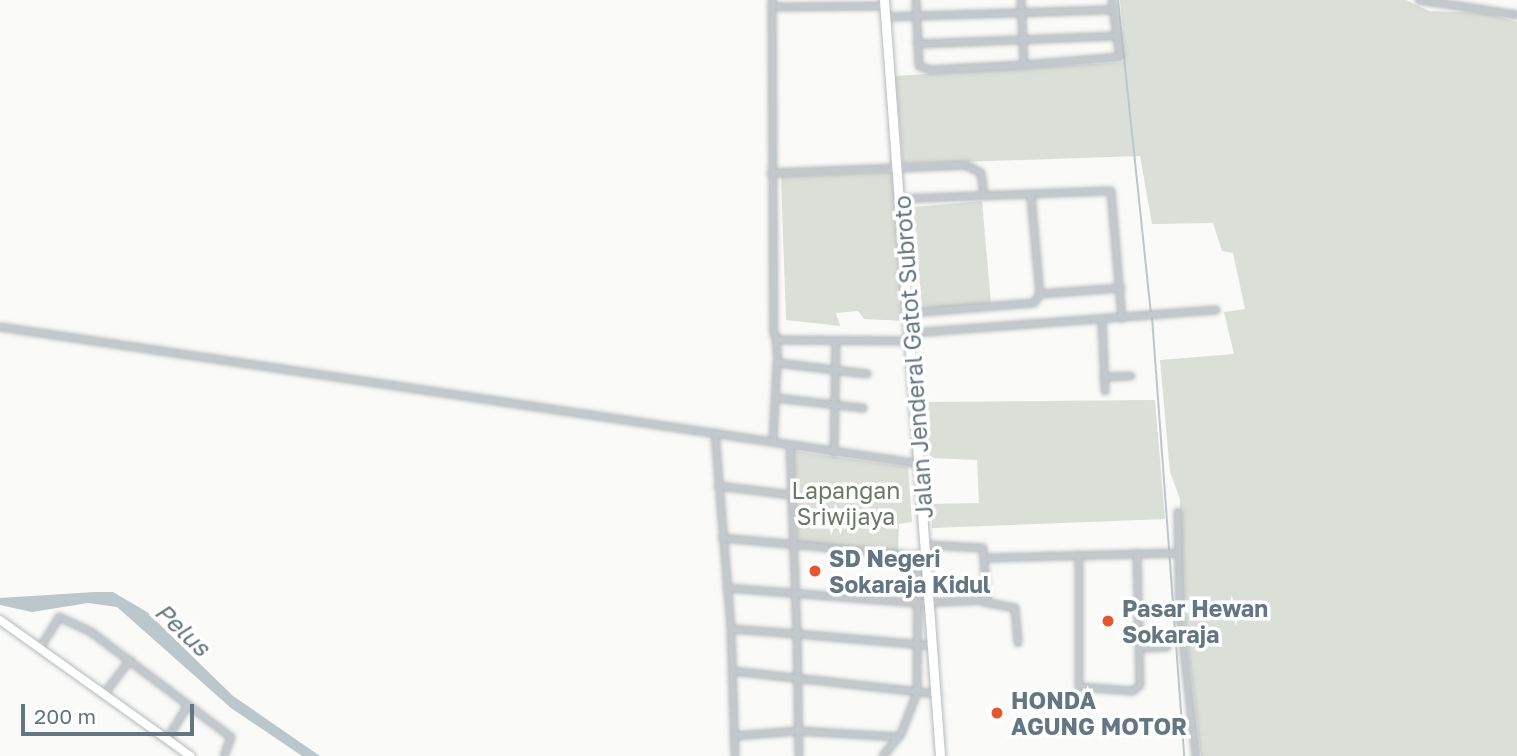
<!DOCTYPE html>
<style>
body{margin:0}
#map{position:relative;width:1517px;height:756px;overflow:hidden;background:#fafaf8;font-family:"Golos Text",sans-serif}
div>[style]{position:absolute}
.green>*{inset:0;background:#dadfd7;transform-origin:0 0}
.water>*{inset:0;background:#bbc7cb}
.stream>*{height:2px;margin:-1px;padding:0 1px;transform-origin:1px;border-radius:1px;background:#bbc7cb}
.roads{filter:drop-shadow(0 0 2px #b5babe) drop-shadow(0 0 2px #b5babe)}
.minor>*{height:6px;margin:-3px;padding:0 3px;transform-origin:3px;border-radius:3px;background:#c3c8cc}
.major>*{height:8px;margin:-4px;padding:0 4px;transform-origin:4px;border-radius:4px;background:#fff}
.highway>*{height:9px;margin:-4.5px;padding:0 4.5px;transform-origin:4.5px;border-radius:4.5px;background:#fff}
.dots>*{width:19px;height:19px;translate:-50% -50%;box-sizing:border-box;border:4px solid #fff;border-radius:50%}
span{translate:-50% -50%;white-space:nowrap;text-align:center;line-height:1.15;-webkit-text-stroke:7px #fff;paint-order:stroke}
.street-label{font-size:23px;color:#657683}
.park-label{font-size:23px;color:#687a64}
.poi-label{font-size:23px;color:#657683;font-weight:700}
.left{translate:0 -50%;text-align:left}
.water-label{font-size:24px;color:#60757c;font-style:italic}
.scale{position:absolute;left:21px;top:704px;width:173px;height:32px;box-sizing:border-box;border:4px solid #657683;border-top:0;padding-left:9px;font-size:21px;line-height:24px;white-space:nowrap;color:#657683;-webkit-text-stroke:5px #fff;paint-order:stroke}
</style>
<div id="map">
<div class="green">
<div style="clip-path:polygon(1120px 0,1406px 0,1429px 11px,1486px 13px,1517px 22px,1517px 756px,1201px 756px,1181px 588px,1180px 499px,1170px 472px,1160px 360px,1234px 354px,1224px 312px,1245px 309px,1233px 253px,1222px 251px,1213px 223px,1152px 224px,1140px 156px,903px 164px,895px 76px,1125px 62px)"></div>
<div style="clip-path:polygon(892px 172px,906px 321px,864px 319px,858px 311px,836px 313px,840px 326px,786px 320px,781px 176px)"></div>
<div style="left:982px;top:201px;width:104px;height:69px;rotate:85deg"></div>
<div style="clip-path:polygon(1155px 400px,1165px 519px,932px 528px,931px 504px,979px 503px,977px 460px,930px 458px,924px 402px)"></div>
<div style="clip-path:polygon(793px 451px,908px 467px,912px 522px,899px 524px,898px 554px,798px 544px)"></div>
</div>
<div class="water">
<div style="clip-path:polygon(95px 592px,113px 592px,147px 612px,233px 696px,320px 756px,302px 756px,231px 708px,117px 607px,88px 603px,32px 612px,0 605px,0 598px)"></div>
</div>
<div class="stream">
<div style="left:1118px;top:0;width:314px;rotate:84deg"></div>
<div style="left:1152px;top:317px;width:440px;rotate:85.8deg"></div>
</div>
<div class="roads">
<div class="minor">
<div style="left:772px;top:0;width:6px;rotate:90deg"></div>
<div style="left:772px;top:6px;width:8px;rotate:7deg"></div>
<div style="left:780px;top:7px;width:104px;rotate:-0.6deg"></div>
<div style="left:916px;top:0;width:66px;rotate:87.4deg"></div>
<div style="left:919px;top:66px;width:12px;rotate:20deg"></div>
<div style="left:930px;top:70px;width:94px;rotate:-3deg"></div>
<div style="left:1024px;top:65px;width:65px;rotate:-92.6deg"></div>
<div style="left:1419px;top:0;width:99px;rotate:8.7deg"></div>
<div style="left:772px;top:6px;width:328px;rotate:89.7deg"></div>
<div style="left:774px;top:334px;width:8px;rotate:50deg"></div>
<div style="left:779px;top:340px;width:133px;rotate:0.4deg"></div>
<div style="left:885px;top:17px;width:229px;rotate:-1.8deg"></div>
<div style="left:917px;top:44px;width:201px;rotate:-2.3deg"></div>
<div style="left:1024px;top:65px;width:96px;rotate:-4.8deg"></div>
<div style="left:1120px;top:57px;width:58px;rotate:-98deg"></div>
<div style="left:771px;top:173px;width:195px;rotate:-2.3deg"></div>
<div style="left:966px;top:165px;width:17px;rotate:28deg"></div>
<div style="left:981px;top:173px;width:21px;rotate:82deg"></div>
<div style="left:1031px;top:196px;width:98px;rotate:84.8deg"></div>
<div style="left:901px;top:199px;width:210px;rotate:-2.2deg"></div>
<div style="left:1111px;top:191px;width:128px;rotate:85.1deg"></div>
<div style="left:910px;top:313px;width:124px;rotate:-4.6deg"></div>
<div style="left:1034px;top:303px;width:11px;rotate:-56deg"></div>
<div style="left:1040px;top:294px;width:81px;rotate:-4.2deg"></div>
<div style="left:1102px;top:321px;width:70px;rotate:87.5deg"></div>
<div style="left:0;top:327px;width:930px;rotate:8.47deg"></div>
<div style="left:911px;top:333px;width:306px;rotate:-4.3deg"></div>
<div style="left:776px;top:339px;width:24px;rotate:85deg"></div>
<div style="left:778px;top:363px;width:90px;rotate:7deg"></div>
<div style="left:1104px;top:377px;width:27px;rotate:-2deg"></div>
<div style="left:776px;top:398px;width:88px;rotate:6.6deg"></div>
<div style="left:715px;top:433px;width:197px;rotate:85.3deg"></div>
<div style="left:731px;top:629px;width:66px;rotate:4.3deg"></div>
<div style="left:797px;top:634px;width:122px;rotate:89.1deg"></div>
<div style="left:773px;top:442px;width:80px;rotate:-87.1deg"></div>
<div style="left:790px;top:445px;width:189px;rotate:87.9deg"></div>
<div style="left:797px;top:634px;width:138px;rotate:5deg"></div>
<div style="left:834px;top:453px;width:110px;rotate:-89deg"></div>
<div style="left:718px;top:486px;width:74px;rotate:7deg"></div>
<div style="left:1178px;top:512px;width:103px;rotate:88.9deg"></div>
<div style="left:1180px;top:615px;width:142px;rotate:83.5deg"></div>
<div style="left:722px;top:538px;width:198px;rotate:5.2deg"></div>
<div style="left:1079px;top:555px;width:132px;rotate:90deg"></div>
<div style="left:1079px;top:687px;width:54px;rotate:4.2deg"></div>
<div style="left:1133px;top:691px;width:9px;rotate:-41deg"></div>
<div style="left:1140px;top:685px;width:132px;rotate:-91.3deg"></div>
<div style="left:988px;top:558px;width:189px;rotate:-1.5deg"></div>
<div style="left:727px;top:588px;width:193px;rotate:4.5deg"></div>
<div style="left:919px;top:603px;width:68px;rotate:-2.5deg"></div>
<div style="left:987px;top:600px;width:52px;rotate:-94.4deg"></div>
<div style="left:983px;top:548px;width:56px;rotate:-176.9deg"></div>
<div style="left:984px;top:602px;width:32px;rotate:11deg"></div>
<div style="left:1015px;top:608px;width:35px;rotate:85deg"></div>
<div style="left:731px;top:629px;width:127px;rotate:88.2deg"></div>
<div style="left:40px;top:648px;width:36px;rotate:-58deg"></div>
<div style="left:59px;top:617px;width:35px;rotate:25deg"></div>
<div style="left:91px;top:632px;width:175px;rotate:36.9deg"></div>
<div style="left:231px;top:737px;width:20px;rotate:110deg"></div>
<div style="left:1139px;top:648px;width:28px;rotate:-2deg"></div>
<div style="left:732px;top:671px;width:207px;rotate:6.4deg"></div>
<div style="left:104px;top:694px;width:43px;rotate:-52.6deg"></div>
<div style="left:734px;top:736px;width:64px;rotate:-4.5deg"></div>
<div style="left:798px;top:731px;width:101px;rotate:3.4deg"></div>
<div style="left:167px;top:739px;width:39px;rotate:-58deg"></div>
<div style="left:883px;top:756px;width:28px;rotate:-51deg"></div>
<div style="left:901px;top:734px;width:44px;rotate:-68.7deg"></div>
<div style="left:917px;top:693px;width:138px;rotate:-89.6deg"></div>
</div>
<div class="major">
<div style="left:0;top:620px;width:234px;rotate:35.5deg"></div>
</div>
<div class="highway">
<div style="left:884px;top:0;width:758px;rotate:85.76deg"></div>
</div>
</div>
<div class="dots">
<div style="left:815px;top:571px;background:#e4572e"></div>
<div style="left:1108px;top:621px;background:#e4572e"></div>
<div style="left:997px;top:713px;background:#e4572e"></div>
</div>
<div class="street-label">
<span style="left:913px;top:357px;rotate:-94deg">Jalan Jenderal Gatot Subroto</span>
</div>
<div class="park-label">
<span style="left:846px;top:503px">Lapangan<br>Sriwijaya</span>
</div>
<div class="poi-label">
<span class="left" style="left:829px;top:571px">SD Negeri<br>Sokaraja Kidul</span>
<span class="left" style="left:1122px;top:621px">Pasar Hewan<br>Sokaraja</span>
<span class="left" style="left:1011px;top:713px">HONDA<br>AGUNG MOTOR</span>
</div>
<div class="water-label">
<span style="left:183px;top:629px;rotate:43deg">Pelus</span>
</div>
<div class="scale">200 m</div>
</div>
